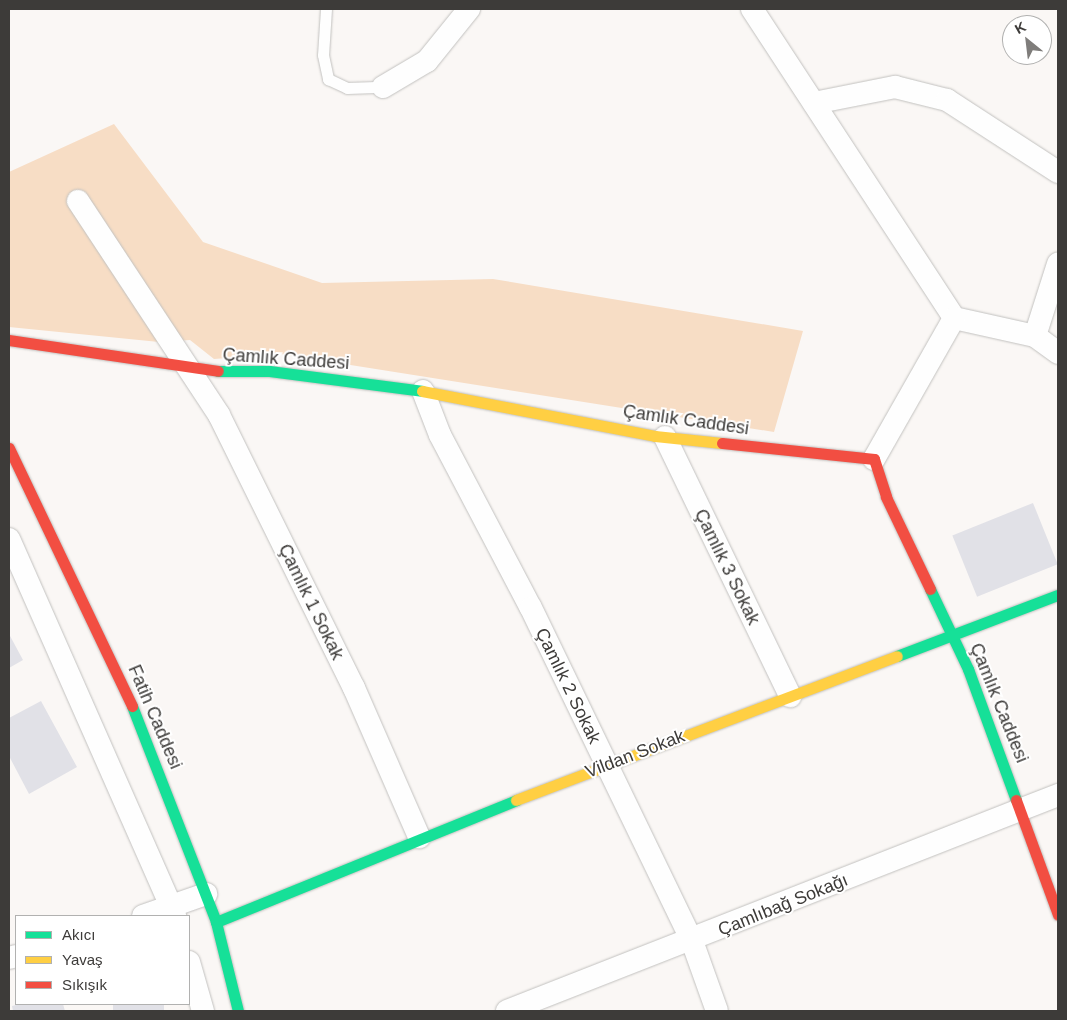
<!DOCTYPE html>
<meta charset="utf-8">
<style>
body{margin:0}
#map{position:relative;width:1067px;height:1020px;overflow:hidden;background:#faf7f5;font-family:Arial,sans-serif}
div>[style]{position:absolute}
.green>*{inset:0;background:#f7ddc5}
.building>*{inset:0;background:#e1e1e7;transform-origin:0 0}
.roads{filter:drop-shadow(0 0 1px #c2c1bf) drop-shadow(0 0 1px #c2c1bf)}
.lane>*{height:11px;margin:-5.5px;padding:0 5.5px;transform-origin:5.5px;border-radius:5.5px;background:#fefefe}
.street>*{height:22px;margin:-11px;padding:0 11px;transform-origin:11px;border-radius:11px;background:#fefefe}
.fast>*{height:11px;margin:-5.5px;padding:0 5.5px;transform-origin:5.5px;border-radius:5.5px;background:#16e098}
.slow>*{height:11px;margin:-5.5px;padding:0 5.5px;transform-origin:5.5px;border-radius:5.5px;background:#ffcf43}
.jam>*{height:11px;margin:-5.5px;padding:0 5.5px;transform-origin:5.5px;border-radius:5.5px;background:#f24e42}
span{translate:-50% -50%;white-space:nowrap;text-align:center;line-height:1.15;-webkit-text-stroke:4px #fff;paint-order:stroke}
.street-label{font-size:18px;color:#3d3b39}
.frame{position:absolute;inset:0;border:10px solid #3d3b39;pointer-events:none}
.legend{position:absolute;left:15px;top:915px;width:175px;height:90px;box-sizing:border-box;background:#fff;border:1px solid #b1b1b0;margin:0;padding:6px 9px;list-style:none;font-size:15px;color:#3d3b39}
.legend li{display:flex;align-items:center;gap:10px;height:25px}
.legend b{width:25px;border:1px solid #b1b1b0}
.north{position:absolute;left:1002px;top:15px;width:50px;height:50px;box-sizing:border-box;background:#fff;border:1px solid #b1b1b0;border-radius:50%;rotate:331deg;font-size:14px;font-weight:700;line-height:20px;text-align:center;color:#3d3b39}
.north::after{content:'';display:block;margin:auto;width:18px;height:22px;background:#7f7d7b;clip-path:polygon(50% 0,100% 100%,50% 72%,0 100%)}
</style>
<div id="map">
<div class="green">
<div style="clip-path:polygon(114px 124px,203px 242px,322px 283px,493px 279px,803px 331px,774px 432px,281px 354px,214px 359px,190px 340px,159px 342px,9px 327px,9px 172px)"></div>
</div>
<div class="building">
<div style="left:1033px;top:503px;width:66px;height:87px;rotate:68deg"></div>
<div style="clip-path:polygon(9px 634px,23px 660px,9px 668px)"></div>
<div style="clip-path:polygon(41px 701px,77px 767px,29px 794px,9px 756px,9px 718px)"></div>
<div style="clip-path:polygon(20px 1004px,63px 1004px,65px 1011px,13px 1011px,12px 1006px)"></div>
<div style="left:113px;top:1004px;width:51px;height:7px"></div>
</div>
<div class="roads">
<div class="lane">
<div style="left:326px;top:9px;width:46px;rotate:93.7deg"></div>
<div style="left:323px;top:55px;width:25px;rotate:78deg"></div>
<div style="left:328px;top:79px;width:21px;rotate:25deg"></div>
<div style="left:347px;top:88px;width:36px;rotate:-2deg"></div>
</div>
<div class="street">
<div style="left:752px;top:9px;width:369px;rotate:56.8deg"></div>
<div style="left:954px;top:318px;width:83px;rotate:12.5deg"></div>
<div style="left:1035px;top:336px;width:29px;rotate:36deg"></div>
<div style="left:383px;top:87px;width:51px;rotate:-30.6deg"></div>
<div style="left:427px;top:61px;width:67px;rotate:-51.1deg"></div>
<div style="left:814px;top:103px;width:83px;rotate:-11.2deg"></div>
<div style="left:895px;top:87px;width:54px;rotate:14deg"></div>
<div style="left:947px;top:100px;width:132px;rotate:33deg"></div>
<div style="left:78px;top:201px;width:256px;rotate:56.6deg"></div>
<div style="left:219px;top:415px;width:305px;rotate:63.7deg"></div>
<div style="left:354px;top:688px;width:163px;rotate:66.4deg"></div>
<div style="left:1035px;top:336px;width:76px;rotate:-72.3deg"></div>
<div style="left:423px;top:391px;width:47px;rotate:68.9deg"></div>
<div style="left:440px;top:435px;width:195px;rotate:62.3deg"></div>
<div style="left:531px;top:608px;width:370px;rotate:64.2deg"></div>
<div style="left:692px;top:941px;width:74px;rotate:70.3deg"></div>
<div style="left:665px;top:437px;width:288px;rotate:64.2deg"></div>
<div style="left:874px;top:459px;width:162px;rotate:-60.4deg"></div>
<div style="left:9px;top:539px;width:412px;rotate:66.2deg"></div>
<div style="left:143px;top:916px;width:67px;rotate:-19.2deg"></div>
<div style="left:9px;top:958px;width:7px;rotate:-16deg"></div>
<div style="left:189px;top:962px;width:51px;rotate:74.1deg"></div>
<div style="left:507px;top:1011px;width:592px;rotate:-21.41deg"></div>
</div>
<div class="fast">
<div style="left:218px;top:371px;width:51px"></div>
<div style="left:269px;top:371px;width:154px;rotate:7.4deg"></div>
<div style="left:930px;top:589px;width:89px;rotate:64.6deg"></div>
<div style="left:968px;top:669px;width:140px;rotate:69.9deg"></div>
<div style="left:897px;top:656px;width:172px;rotate:-20.8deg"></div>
<div style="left:132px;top:706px;width:232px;rotate:68.7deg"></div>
<div style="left:216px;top:922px;width:92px;rotate:76.1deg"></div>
<div style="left:216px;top:922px;width:324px;rotate:-22.1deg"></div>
</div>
<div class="slow">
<div style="left:422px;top:391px;width:237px;rotate:10.9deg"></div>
<div style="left:655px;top:436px;width:67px;rotate:6deg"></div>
<div style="left:516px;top:800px;width:407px;rotate:-20.7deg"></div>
</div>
<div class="jam">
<div style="left:9px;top:340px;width:211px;rotate:8.4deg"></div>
<div style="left:722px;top:443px;width:153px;rotate:6deg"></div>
<div style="left:874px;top:459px;width:40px;rotate:72deg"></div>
<div style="left:886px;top:497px;width:102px;rotate:64.4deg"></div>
<div style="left:9px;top:448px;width:286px;rotate:64.5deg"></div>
<div style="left:1016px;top:800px;width:122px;rotate:69.9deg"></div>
</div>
</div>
<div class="street-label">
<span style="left:286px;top:359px;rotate:4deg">Çamlık Caddesi</span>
<span style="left:686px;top:420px;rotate:8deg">Çamlık Caddesi</span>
<span style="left:727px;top:567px;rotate:64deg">Çamlık 3 Sokak</span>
<span style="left:311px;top:602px;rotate:64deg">Çamlık 1 Sokak</span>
<span style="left:568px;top:686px;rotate:64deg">Çamlık 2 Sokak</span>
<span style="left:999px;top:703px;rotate:68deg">Çamlık Caddesi</span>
<span style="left:155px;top:717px;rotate:67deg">Fatih Caddesi</span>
<span style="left:635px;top:754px;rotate:-21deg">Vildan Sokak</span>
<span style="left:783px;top:905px;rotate:-22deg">Çamlıbağ Sokağı</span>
</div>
<div class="frame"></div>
<ul class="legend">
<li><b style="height:6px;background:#16e098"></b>Akıcı</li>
<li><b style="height:6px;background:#ffcf43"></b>Yavaş</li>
<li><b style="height:6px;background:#f24e42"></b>Sıkışık</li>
</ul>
<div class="north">K</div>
</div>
